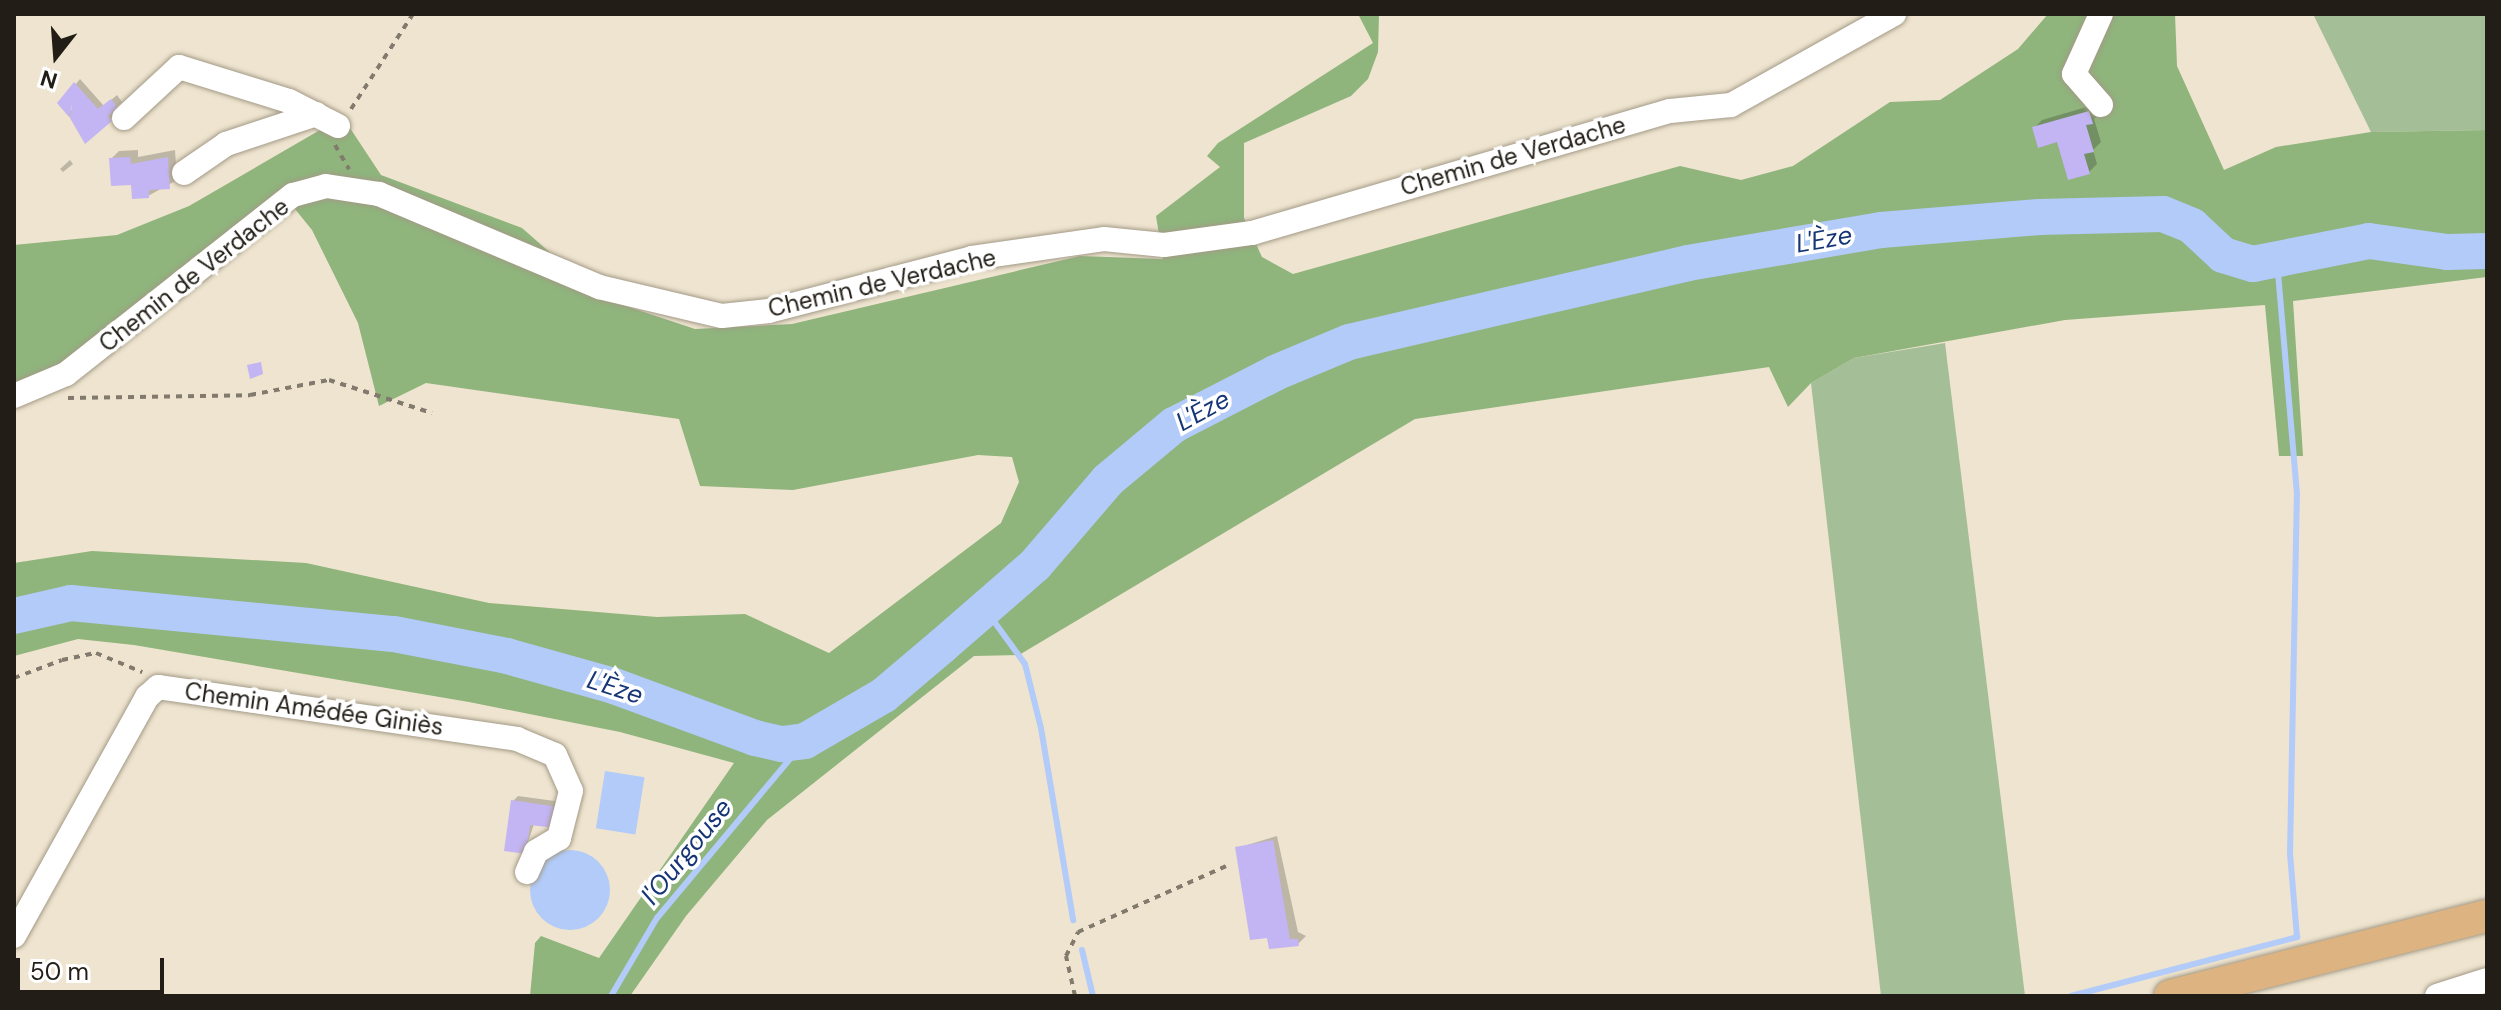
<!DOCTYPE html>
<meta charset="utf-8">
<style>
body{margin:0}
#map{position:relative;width:2501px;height:1010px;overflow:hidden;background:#eee4cf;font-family:"DM Sans",sans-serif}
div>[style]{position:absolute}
.green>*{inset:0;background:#a4be97}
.forest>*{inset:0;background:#8fb47c}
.water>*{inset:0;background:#b2cbf9;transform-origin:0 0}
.round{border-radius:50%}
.shadow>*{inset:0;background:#0003}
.stream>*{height:6px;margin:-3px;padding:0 3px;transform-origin:3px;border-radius:3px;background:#b2cbf9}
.river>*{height:36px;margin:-18px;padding:0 18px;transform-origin:18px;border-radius:18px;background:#b2cbf9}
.building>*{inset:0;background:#c3b4f3}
.path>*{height:4px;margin-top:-2px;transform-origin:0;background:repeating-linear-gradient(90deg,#817a6d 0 6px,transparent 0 12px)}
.roads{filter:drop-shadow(0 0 2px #a39a87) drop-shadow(0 0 2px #a39a87)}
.minor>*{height:24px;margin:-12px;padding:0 12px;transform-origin:12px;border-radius:12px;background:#fff}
.major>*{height:32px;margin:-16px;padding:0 16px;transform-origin:16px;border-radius:16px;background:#ddb481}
span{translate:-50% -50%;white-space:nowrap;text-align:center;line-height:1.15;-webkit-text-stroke:7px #fff;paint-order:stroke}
.street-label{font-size:24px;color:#221e17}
.water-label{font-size:26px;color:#163576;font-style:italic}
.frame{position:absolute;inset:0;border:16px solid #221e17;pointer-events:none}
.north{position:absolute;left:16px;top:16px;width:80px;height:80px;-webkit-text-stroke:6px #fff;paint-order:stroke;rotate:197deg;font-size:22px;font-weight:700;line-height:32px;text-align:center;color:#221e17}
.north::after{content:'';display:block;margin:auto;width:28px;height:36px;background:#221e17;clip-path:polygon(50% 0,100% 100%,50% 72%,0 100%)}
.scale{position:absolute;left:16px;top:958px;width:148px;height:36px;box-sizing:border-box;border:4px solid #221e17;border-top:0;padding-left:10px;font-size:24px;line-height:28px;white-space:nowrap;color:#221e17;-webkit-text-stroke:6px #fff;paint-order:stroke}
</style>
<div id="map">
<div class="green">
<div style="clip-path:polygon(2313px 14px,2487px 14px,2487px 130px,2371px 132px)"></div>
<div style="clip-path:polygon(1945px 343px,2025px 996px,1881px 996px,1811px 383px,1854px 358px)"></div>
</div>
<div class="forest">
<div style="clip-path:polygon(1358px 14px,1379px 14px,1378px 52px,1368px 79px,1351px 96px,1244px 143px,1244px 218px,1262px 257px,1293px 274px,1680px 166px,1741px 180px,1793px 166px,1890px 102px,1940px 100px,2018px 49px,2048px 14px,2175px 14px,2177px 66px,2224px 170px,2276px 147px,2371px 132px,2487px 130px,2487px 277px,2293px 301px,2303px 456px,2279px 456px,2265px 305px,2065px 320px,1854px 358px,1811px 383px,1788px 407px,1769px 367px,1415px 419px,1019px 655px,974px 656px,767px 820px,686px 916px,630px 996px,530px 996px,535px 943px,541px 936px,599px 958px,734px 763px,620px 732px,469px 702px,134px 645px,78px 639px,14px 656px,14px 563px,92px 551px,306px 563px,489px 603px,657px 617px,745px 614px,829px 653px,1001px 523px,1019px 482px,1012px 457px,978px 455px,793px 490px,700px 486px,679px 419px,426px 383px,379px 406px,358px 323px,312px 230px,282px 193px,82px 357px,14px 389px,14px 245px,117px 235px,189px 206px,320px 130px,348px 125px,381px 175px,522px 228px,602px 298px,695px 329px,792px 324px,1080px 256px,1163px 259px,1156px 216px,1220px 167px,1207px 156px,1218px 143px,1373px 43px)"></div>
</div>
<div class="water">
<div style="left:605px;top:771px;width:40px;height:58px;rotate:9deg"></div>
<div class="round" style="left:530px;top:850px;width:80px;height:80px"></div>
</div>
<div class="shadow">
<div style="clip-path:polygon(evenodd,80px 79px,104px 106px,117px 95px,122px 102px,112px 111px,115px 115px,86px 141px,60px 103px,80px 79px,76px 94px,72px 113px,69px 108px,76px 94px)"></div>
<div style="clip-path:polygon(2097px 104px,2100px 114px,2094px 119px,2101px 142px,2093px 150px,2097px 164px,2089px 172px,2059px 140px,2034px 128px,2042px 120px)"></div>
<div style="clip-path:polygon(138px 150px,138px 157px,175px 150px,177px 180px,148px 196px,111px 159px,119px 151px)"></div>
<div style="clip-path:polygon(70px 160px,73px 164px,63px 172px,60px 169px)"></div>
<div style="clip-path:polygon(518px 796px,562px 802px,534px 824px,525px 851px,513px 801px)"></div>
<div style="clip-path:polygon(1277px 836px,1298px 932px,1306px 936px,1298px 944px,1271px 947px,1237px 848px)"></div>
</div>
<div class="stream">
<div style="left:985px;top:609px;width:68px;rotate:54deg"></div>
<div style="left:1025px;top:664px;width:66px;rotate:76deg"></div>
<div style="left:1041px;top:728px;width:195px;rotate:80.5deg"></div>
<div style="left:1082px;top:950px;width:47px;rotate:76.6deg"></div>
<div style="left:611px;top:996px;width:91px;rotate:-59.5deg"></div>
<div style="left:657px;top:918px;width:231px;rotate:-50.1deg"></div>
<div style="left:2071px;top:996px;width:234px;rotate:-14.6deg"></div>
<div style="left:2297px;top:937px;width:83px;rotate:-94.8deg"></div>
<div style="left:2290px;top:854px;width:360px;rotate:-88.9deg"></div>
<div style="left:2297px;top:494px;width:236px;rotate:-94.9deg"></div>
</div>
<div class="river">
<div style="left:14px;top:616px;width:58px;rotate:-12.8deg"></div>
<div style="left:71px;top:603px;width:324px;rotate:5.5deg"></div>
<div style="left:394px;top:634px;width:115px;rotate:11deg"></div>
<div style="left:507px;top:656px;width:111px;rotate:15.7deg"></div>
<div style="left:614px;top:686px;width:150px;rotate:20.2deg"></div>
<div style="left:755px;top:738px;width:28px;rotate:13deg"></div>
<div style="left:782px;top:744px;width:23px;rotate:-7deg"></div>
<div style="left:805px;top:741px;width:91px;rotate:-30.2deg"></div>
<div style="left:884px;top:695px;width:77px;rotate:-40.3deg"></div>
<div style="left:943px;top:645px;width:122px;rotate:-41deg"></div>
<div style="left:1035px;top:565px;width:112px;rotate:-49.3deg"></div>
<div style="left:1108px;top:480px;width:86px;rotate:-39.8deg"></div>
<div style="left:1174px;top:425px;width:114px;rotate:-27.2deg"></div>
<div style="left:1275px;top:373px;width:80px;rotate:-22.7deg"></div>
<div style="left:1349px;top:342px;width:348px;rotate:-13.1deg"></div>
<div style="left:1688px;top:263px;width:196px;rotate:-9.7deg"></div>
<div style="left:1881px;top:230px;width:159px;rotate:-4.7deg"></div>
<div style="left:2039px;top:217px;width:124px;rotate:-1.4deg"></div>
<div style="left:2163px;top:214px;width:31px;rotate:22deg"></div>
<div style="left:2192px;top:226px;width:42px;rotate:43.1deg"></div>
<div style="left:2223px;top:255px;width:31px;rotate:17deg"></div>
<div style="left:2253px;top:264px;width:118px;rotate:-11.2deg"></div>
<div style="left:2369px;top:241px;width:79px;rotate:8deg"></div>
<div style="left:2447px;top:252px;width:40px;rotate:-1.4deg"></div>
</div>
<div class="building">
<div style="clip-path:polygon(74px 82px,98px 109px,111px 99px,118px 108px,108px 116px,112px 121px,85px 144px,70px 118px,72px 103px,69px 117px,57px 103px)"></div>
<div style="clip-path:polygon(2089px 111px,2093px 124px,2086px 125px,2094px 152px,2084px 154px,2090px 174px,2068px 180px,2057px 142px,2038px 148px,2032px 127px)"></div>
<div style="clip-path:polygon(130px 157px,131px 164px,168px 157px,170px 189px,149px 190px,149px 198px,132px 199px,131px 185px,111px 186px,109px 158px)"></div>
<div style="clip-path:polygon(261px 362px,263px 374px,250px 379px,247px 365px)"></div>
<div style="clip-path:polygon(511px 800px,558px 807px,555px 828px,530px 825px,526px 854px,504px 851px)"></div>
<div style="clip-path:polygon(1273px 840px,1290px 939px,1298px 939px,1299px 946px,1269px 949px,1267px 938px,1250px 940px,1235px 847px)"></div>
</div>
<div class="path">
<div style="left:351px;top:109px;width:113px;rotate:-56.9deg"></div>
<div style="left:335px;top:145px;width:28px;rotate:60deg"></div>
<div style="left:68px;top:398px;width:182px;rotate:-0.9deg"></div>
<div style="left:250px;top:395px;width:80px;rotate:-10.8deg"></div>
<div style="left:329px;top:380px;width:108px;rotate:17.8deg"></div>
<div style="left:14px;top:678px;width:51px;rotate:-20.6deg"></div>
<div style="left:62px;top:660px;width:35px;rotate:-12deg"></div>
<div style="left:96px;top:653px;width:50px;rotate:22.4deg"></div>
<div style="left:1075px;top:996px;width:41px;rotate:-102.7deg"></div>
<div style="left:1066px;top:956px;width:27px;rotate:-63deg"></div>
<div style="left:1078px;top:932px;width:162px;rotate:-24deg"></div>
</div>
<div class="roads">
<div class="minor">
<div style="left:2101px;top:105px;width:41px;rotate:-131.1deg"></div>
<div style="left:2074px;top:74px;width:66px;rotate:-65.8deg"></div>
<div style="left:124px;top:118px;width:75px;rotate:-42.8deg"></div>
<div style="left:179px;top:67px;width:115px;rotate:17.2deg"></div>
<div style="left:289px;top:101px;width:55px;rotate:27deg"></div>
<div style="left:184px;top:173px;width:51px;rotate:-34.6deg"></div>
<div style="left:226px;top:144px;width:95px;rotate:-18.4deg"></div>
<div style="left:14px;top:396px;width:56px;rotate:-22.9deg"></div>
<div style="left:66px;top:374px;width:289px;rotate:-38.3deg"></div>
<div style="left:293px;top:195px;width:34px;rotate:-15deg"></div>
<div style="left:326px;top:186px;width:54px;rotate:8.6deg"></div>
<div style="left:379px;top:194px;width:239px;rotate:22.9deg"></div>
<div style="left:599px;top:287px;width:126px;rotate:13.3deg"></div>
<div style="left:722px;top:316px;width:47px;rotate:-6.1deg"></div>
<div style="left:769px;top:311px;width:210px;rotate:-14.6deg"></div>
<div style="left:972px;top:258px;width:133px;rotate:-8.2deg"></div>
<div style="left:1104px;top:239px;width:60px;rotate:5.7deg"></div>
<div style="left:1164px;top:245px;width:89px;rotate:-7.8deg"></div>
<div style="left:1252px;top:233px;width:435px;rotate:-16.3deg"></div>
<div style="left:1670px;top:111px;width:61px;rotate:-5.6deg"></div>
<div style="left:1731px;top:105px;width:187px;rotate:-29.2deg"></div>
<div style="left:14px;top:936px;width:274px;rotate:-60.9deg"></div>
<div style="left:147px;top:697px;width:15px;rotate:-42deg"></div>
<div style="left:158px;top:687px;width:363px;rotate:8.2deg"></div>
<div style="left:517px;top:739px;width:41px;rotate:22.8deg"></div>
<div style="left:555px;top:755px;width:39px;rotate:66deg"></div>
<div style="left:571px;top:791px;width:49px;rotate:104.3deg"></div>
<div style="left:559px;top:838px;width:27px;rotate:149deg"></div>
<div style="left:536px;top:852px;width:22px;rotate:114deg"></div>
<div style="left:2437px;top:996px;width:52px;rotate:-17.7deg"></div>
</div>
<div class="major">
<div style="left:2170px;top:996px;width:327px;rotate:-14.2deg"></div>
</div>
</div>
<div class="street-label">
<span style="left:1513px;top:156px;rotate:-16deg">Chemin de Verdache</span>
<span style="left:194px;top:275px;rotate:-38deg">Chemin de Verdache</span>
<span style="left:882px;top:283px;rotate:-13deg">Chemin de Verdache</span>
<span style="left:314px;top:709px;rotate:8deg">Chemin Amédée Giniès</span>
</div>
<div class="water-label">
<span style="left:1824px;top:240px;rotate:-10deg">L'Èze</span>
<span style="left:1203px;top:411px;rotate:-29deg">L'Èze</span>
<span style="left:615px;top:688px;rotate:18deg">L'Èze</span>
<span style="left:687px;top:852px;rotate:-51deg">l'Ourgouse</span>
</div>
<div class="frame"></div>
<div class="north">N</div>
<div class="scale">50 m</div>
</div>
